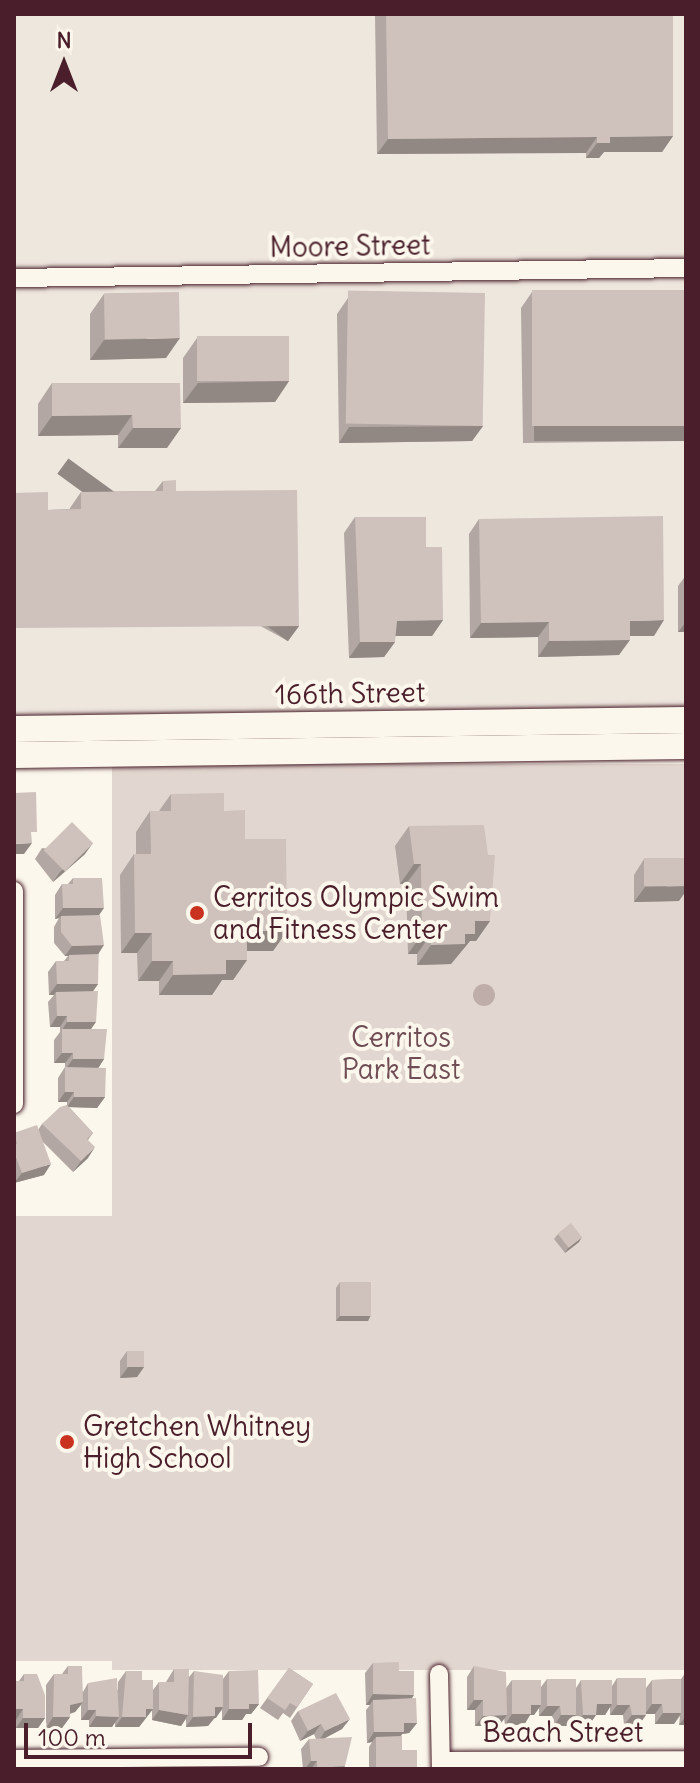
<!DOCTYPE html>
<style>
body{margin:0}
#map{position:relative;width:700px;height:1783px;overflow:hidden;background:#fbf7ec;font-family:Delius,sans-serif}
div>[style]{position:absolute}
.built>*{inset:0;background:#eee7de;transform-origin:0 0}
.green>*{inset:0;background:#e2d7d0;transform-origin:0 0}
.water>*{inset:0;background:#bfadaa}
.round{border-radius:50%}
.roads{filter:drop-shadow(0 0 2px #4a1f2b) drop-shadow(0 0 2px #4a1f2b)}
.street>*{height:18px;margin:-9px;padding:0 9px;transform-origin:9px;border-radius:9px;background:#fbf7ec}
.secondary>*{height:26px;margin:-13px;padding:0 13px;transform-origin:13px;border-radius:13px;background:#fbf7ec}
.wall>*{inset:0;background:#b2a7a2}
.shaded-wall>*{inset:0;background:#918884;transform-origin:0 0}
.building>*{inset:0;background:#cfc2bc;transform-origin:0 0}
.dots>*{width:22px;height:22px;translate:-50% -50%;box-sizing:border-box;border:4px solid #fbf7ec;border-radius:50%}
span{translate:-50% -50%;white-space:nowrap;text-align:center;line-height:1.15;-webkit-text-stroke:8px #fbf7ec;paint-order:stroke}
.street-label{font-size:28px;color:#4a1f2b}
.poi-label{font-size:28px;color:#4a1f2b}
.left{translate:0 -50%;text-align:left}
.park-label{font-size:28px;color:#704d54}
.frame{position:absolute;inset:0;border:16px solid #4a1f2b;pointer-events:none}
.north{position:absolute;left:24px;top:24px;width:80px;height:80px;-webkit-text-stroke:6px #fbf7ec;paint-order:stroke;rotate:0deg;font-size:22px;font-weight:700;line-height:32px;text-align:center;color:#4a1f2b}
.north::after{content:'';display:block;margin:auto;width:28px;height:36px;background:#4a1f2b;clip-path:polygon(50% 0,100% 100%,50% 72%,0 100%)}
.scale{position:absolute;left:24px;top:1723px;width:228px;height:36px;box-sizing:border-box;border:4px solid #4a1f2b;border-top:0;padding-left:10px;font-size:24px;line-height:28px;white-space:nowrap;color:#4a1f2b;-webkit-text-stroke:6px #fbf7ec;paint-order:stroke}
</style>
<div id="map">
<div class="built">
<div style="left:14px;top:14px;width:672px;height:703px"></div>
</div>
<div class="green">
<div style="left:686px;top:764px;width:906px;height:574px;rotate:90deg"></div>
<div style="left:112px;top:1216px;width:445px;height:98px;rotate:90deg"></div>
</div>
<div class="water">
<div class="round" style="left:473px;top:984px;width:22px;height:22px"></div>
</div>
<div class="roads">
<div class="street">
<div style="left:14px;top:278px;width:672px;rotate:-0.85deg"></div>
<div style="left:14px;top:891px;width:213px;rotate:90deg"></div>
<div style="left:439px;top:1674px;width:95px;rotate:88.8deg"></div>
<div style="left:14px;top:1759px;width:245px;rotate:-0.5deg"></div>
<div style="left:441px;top:1761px;width:245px;rotate:-0.2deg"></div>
</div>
<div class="secondary">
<div style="left:14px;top:729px;width:672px;rotate:-0.77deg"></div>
<div style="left:14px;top:755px;width:672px;rotate:-0.77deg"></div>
</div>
</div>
<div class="wall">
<div style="clip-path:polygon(375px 14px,673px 14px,673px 136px,662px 152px,604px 152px,599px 158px,586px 158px,586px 153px,377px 154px)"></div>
<div style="clip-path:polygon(686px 290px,686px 441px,523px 443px,521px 308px,532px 292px)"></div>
<div style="clip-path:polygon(104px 294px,166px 358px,90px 360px,90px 314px)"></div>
<div style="clip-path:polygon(348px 298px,483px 426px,472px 441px,339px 443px,337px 314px)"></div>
<div style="clip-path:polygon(197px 338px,289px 381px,275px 402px,183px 403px,183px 358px)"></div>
<div style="clip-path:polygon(52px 383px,180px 383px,167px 448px,118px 448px,118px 435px,38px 436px,38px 404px)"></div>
<div style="clip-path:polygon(163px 481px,176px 491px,299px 626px,288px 641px,48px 510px,70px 509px,70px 508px,81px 492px,155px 491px)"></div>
<div style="clip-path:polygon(355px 517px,426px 547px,443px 620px,432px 636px,395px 636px,395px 642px,384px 657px,349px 658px,344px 533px)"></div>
<div style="clip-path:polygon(479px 519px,654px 636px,630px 636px,619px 655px,538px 657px,538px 637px,470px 638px,469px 534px)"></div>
<div style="clip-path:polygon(686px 575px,686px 632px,678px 632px,678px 586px)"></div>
<div style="clip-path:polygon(171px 794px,224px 811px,245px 839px,287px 931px,273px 951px,247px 951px,247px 960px,233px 980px,222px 980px,212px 995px,159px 995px,159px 981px,138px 981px,137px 953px,121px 953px,120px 875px,134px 854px,136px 854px,136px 832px,150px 811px,159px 811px)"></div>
<div style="clip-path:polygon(409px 826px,490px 921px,476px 941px,470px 941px,451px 964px,417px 965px,417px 954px,408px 954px,406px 884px,400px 884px,395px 846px)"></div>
<div style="clip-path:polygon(42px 848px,85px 854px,53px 882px,35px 859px)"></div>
<div style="clip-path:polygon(644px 859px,679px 901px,634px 902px,634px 875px)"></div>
<div style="clip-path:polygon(73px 878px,99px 915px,98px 984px,93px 991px,91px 1029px,104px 1059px,98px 1068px,105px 1097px,97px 1108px,69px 1107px,93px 1133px,88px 1140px,88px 1158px,73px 1172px,43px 1142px,44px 1175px,14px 1183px,14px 1133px,38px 1130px,42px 1124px,67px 1105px,67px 1102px,58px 1102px,58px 1078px,65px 1067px,65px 1063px,54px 1063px,54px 1040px,60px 1032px,60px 1027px,50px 1027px,48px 1002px,54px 995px,49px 995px,48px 972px,56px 961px,64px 961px,68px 956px,65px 956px,54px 943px,54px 927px,59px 918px,55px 919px,55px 895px,62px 884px,68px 884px)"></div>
<div style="clip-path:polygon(558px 1234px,579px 1242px,565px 1253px,554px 1239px)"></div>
<div style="clip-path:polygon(340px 1282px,368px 1321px,336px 1321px,336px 1288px)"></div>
<div style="clip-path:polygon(127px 1351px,144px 1367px,137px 1377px,120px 1378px,120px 1361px)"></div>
<div style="clip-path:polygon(373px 1663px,399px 1671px,412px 1698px,417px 1723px,409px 1733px,402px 1734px,401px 1736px,402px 1750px,417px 1769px,369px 1769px,369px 1747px,372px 1742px,367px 1743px,366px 1710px,370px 1705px,366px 1705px,365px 1673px)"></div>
<div style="clip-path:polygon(68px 1666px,83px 1692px,88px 1683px,118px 1690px,118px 1682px,126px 1671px,142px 1680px,153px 1690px,159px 1682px,166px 1682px,174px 1669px,189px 1677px,194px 1671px,223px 1679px,229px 1671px,259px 1704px,251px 1714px,246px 1714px,242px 1720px,222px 1720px,222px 1710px,208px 1726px,186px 1727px,186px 1719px,181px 1726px,152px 1720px,152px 1710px,139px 1727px,115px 1727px,115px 1722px,112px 1727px,89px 1727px,89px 1720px,81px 1720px,81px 1705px,75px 1712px,70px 1714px,70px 1717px,62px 1728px,46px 1728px,46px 1685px,54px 1674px,62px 1674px)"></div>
<div style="clip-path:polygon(474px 1666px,506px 1688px,512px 1680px,541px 1687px,547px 1679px,576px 1688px,581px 1680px,612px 1686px,617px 1678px,646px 1688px,652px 1680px,681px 1679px,686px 1672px,686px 1725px,679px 1725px,680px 1716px,674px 1724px,655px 1724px,655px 1714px,646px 1714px,639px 1725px,624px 1725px,623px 1715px,610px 1715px,610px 1707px,605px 1715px,596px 1715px,589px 1725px,576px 1725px,575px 1716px,568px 1726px,554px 1726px,552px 1716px,539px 1716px,539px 1708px,534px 1715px,530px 1715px,524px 1725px,505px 1725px,504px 1718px,499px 1726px,475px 1726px,475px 1710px,467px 1710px,467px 1677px)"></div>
<div style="clip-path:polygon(289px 1668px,313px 1684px,290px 1718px,283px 1713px,278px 1720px,260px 1708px)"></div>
<div style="clip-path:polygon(24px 1674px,45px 1718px,38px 1728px,16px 1728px,16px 1720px,14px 1720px,14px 1683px,15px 1681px,19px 1681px)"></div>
<div style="clip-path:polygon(298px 1711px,342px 1729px,324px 1738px,343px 1769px,303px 1769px,301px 1749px,309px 1739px,316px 1739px,314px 1734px,300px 1741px,291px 1721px)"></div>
</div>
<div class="shaded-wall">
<div style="clip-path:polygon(673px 136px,662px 152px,604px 152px,599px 158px,586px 158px,597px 143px,610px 137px)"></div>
<div style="clip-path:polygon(597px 137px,586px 153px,377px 154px,388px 139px)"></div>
<div style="clip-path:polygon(180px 338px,166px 358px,90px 360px,104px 340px)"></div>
<div style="clip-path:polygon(289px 381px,275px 402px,183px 403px,198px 383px)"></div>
<div style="clip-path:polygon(132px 415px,118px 435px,38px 436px,52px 416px)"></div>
<div style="clip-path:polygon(483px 426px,472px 441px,339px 443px,349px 427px)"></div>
<div style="left:686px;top:426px;width:15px;height:152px;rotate:90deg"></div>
<div style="clip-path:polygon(133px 428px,181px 428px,167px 448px,118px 448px)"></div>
<div style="clip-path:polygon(443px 620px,432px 636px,386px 636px,397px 621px)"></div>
<div style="clip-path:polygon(664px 620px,654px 636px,619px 636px,630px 621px)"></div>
<div style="clip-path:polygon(549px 622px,538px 637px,470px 638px,481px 623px)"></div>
<div style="clip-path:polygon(686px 622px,686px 632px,678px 632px)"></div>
<div style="left:299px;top:626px;width:19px;height:285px;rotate:126deg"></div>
<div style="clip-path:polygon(630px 640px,619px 655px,538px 657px,549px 641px)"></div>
<div style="clip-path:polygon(360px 642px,395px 642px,384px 657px,349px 658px)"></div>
<div style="clip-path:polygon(32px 843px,24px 854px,14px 854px,14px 844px)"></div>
<div style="clip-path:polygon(93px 843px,85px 854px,53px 882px,60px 872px)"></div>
<div style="clip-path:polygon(414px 864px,421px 864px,406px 884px,400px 884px)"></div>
<div style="clip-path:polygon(686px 886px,686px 891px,679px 901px,634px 902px,645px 887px)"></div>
<div style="clip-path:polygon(63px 908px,104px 908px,97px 918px,61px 916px,59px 918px,55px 919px)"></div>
<div style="clip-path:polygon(475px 921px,490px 921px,476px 941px,470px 941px,451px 964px,417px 965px,431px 945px)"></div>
<div style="clip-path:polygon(247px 931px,287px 931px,273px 951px,233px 951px)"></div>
<div style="clip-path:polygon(135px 933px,152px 933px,137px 953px,121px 953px)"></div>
<div style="clip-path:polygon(422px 934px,431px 934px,417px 954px,408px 954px)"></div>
<div style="clip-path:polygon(104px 945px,97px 956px,65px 956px,72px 946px)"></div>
<div style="clip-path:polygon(226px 960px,247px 960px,233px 980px,222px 980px,212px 995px,159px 995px,173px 975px)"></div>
<div style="clip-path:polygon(152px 961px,173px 961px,159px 981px,138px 981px)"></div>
<div style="clip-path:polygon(57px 984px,98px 984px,91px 994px,56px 992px,54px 995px,49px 995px)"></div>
<div style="clip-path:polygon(57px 1016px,67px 1016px,60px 1027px,50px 1027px)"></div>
<div style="clip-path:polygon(67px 1022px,96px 1022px,89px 1032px,62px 1030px)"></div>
<div style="clip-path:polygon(62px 1053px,73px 1053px,65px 1063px,54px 1063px)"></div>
<div style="clip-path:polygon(73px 1059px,104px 1059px,97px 1070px,65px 1070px)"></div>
<div style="clip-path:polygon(65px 1092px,74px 1092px,67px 1102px,58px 1102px)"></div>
<div style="clip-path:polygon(74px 1097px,105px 1097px,97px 1108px,67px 1107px)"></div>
<div style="clip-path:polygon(95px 1147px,88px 1158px,73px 1172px,81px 1161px)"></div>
<div style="clip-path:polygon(51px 1164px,44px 1175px,14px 1183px,22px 1173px)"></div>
<div style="clip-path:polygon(582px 1237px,579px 1242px,565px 1253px,568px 1248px)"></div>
<div style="clip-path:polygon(371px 1315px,368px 1321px,336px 1321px,340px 1316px)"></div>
<div style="clip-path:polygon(128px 1367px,144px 1367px,137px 1377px,120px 1378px)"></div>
<div style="clip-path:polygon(373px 1694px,414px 1695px,407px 1706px,373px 1700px,370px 1705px,366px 1705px)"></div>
<div style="clip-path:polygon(474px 1700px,483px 1700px,475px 1710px,467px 1710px)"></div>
<div style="clip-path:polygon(83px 1702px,75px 1712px,62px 1715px,70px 1705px)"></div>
<div style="clip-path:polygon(249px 1704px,259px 1704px,251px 1714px,246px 1714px,242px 1720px,222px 1720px,229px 1709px)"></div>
<div style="clip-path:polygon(597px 1704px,612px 1704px,605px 1715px,596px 1715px,589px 1725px,576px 1725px,583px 1715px)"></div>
<div style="clip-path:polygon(652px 1704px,662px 1704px,655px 1714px,645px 1714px)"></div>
<div style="clip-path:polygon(531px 1705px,541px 1705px,534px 1715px,530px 1715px,524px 1725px,505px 1725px,512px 1714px)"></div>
<div style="clip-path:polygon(617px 1705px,630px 1705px,623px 1715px,610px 1715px)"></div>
<div style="clip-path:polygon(547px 1706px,560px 1706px,552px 1716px,539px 1716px)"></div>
<div style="clip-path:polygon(215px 1707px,223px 1707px,216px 1718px,214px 1718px,208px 1726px,186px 1727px,193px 1717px)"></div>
<div style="clip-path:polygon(15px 1709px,23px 1709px,16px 1720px,14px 1720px)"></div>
<div style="clip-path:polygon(146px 1709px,153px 1709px,139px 1727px,115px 1727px,122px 1717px)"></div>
<div style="clip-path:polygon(88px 1710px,96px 1710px,89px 1720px,81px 1720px)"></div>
<div style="clip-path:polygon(159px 1710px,188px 1715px,181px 1726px,152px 1720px)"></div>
<div style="clip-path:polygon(663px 1713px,681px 1713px,674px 1724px,655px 1724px)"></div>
<div style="clip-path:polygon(507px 1715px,499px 1726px,475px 1726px,483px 1716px)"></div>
<div style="clip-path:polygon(561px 1715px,576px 1715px,568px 1726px,554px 1726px)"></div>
<div style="clip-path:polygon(632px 1715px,646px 1715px,639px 1725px,624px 1725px)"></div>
<div style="clip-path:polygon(96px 1716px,119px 1717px,112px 1727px,89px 1727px)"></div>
<div style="clip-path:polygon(686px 1716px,686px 1725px,679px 1725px)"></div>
<div style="clip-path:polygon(53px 1717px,70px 1717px,62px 1728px,46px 1728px)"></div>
<div style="clip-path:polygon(23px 1718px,45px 1718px,38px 1728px,16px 1728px)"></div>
<div style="clip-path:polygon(350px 1719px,342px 1729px,318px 1742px,325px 1731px)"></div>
<div style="clip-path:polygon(404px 1723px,417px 1723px,409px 1733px,402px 1734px,397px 1742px,376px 1737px,372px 1742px,367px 1743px,374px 1732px)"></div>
<div style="clip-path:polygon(321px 1724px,314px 1734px,300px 1741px,308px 1731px)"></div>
<div style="clip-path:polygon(311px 1761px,317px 1761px,311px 1769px,305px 1769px)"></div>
<div style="clip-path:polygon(345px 1766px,343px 1769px,317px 1769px,317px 1768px)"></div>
</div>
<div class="building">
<div style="clip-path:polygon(386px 14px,673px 14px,673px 136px,610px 137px,610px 143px,597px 143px,597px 137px,388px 139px)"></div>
<div style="left:686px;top:290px;width:136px;height:154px;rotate:90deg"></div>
<div style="left:179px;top:292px;width:46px;height:75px;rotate:89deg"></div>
<div style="left:485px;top:293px;width:133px;height:137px;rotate:91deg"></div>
<div style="left:289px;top:336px;width:45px;height:92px;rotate:90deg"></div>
<div style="clip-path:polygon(52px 383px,180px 383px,181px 428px,133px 428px,132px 415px,52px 416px)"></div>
<div style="clip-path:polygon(176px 480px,176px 491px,297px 490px,299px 626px,14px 628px,14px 493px,48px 492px,48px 510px,81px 509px,81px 492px,163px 491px,163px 481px)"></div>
<div style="clip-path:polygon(663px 516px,664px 620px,630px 621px,630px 640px,549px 641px,549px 622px,481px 623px,479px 519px)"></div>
<div style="clip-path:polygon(355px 517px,426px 517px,426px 547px,442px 547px,443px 620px,397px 621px,395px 642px,360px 642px)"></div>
<div style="clip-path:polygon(36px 792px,37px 832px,31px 832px,32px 843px,14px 844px,14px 793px)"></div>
<div style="clip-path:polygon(224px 793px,224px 811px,245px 810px,245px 839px,286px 839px,287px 931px,247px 931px,247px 960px,226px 960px,226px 974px,173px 975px,173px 961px,152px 961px,152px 933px,135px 933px,134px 854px,151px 854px,150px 811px,171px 811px,171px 794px)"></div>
<div style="left:72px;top:822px;width:30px;height:40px;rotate:45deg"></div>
<div style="clip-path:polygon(484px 825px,488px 855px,495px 855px,490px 921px,475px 921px,475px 934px,465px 934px,465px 944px,431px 945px,431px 934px,422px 934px,421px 864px,414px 864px,409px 826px)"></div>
<div style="left:686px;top:858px;width:28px;height:42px;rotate:90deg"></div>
<div style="clip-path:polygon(73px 878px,102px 878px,104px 908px,63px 908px,62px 884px,73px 884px)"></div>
<div style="clip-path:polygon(100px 915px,104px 945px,72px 946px,61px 932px,61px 916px)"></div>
<div style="clip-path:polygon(98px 954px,98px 984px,57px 984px,56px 961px,69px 961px,69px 955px)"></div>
<div style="clip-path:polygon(98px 991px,96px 1022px,67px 1022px,67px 1016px,57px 1016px,56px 992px)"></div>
<div style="clip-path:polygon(62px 1029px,107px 1029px,104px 1059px,73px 1059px,73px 1053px,62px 1053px)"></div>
<div style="clip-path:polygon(65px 1067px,106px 1068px,105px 1097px,74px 1097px,74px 1092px,65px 1092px)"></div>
<div style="clip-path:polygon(67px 1105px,93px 1133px,87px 1139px,95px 1147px,81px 1161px,42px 1124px,60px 1107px)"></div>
<div style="clip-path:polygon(37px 1125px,51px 1164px,22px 1173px,14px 1152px,14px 1145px,17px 1144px,14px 1133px)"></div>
<div style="left:571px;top:1223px;width:18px;height:17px;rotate:52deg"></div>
<div style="left:340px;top:1282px;width:31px;height:34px"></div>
<div style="left:127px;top:1351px;width:17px;height:16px"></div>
<div style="clip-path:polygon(399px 1662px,399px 1671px,414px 1671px,414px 1695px,373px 1694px,373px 1663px)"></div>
<div style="clip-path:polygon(68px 1666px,82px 1666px,83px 1702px,70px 1705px,70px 1717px,53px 1717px,54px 1674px,68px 1674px)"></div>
<div style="clip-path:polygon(474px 1666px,506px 1672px,507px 1715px,483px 1716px,483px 1700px,474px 1700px)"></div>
<div style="clip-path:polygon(289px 1668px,313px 1684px,297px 1707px,290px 1703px,285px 1710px,267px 1698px)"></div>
<div style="clip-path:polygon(174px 1669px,189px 1669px,188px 1715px,159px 1710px,159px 1682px,174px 1682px)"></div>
<div style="clip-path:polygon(258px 1670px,259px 1704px,249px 1704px,249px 1709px,229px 1709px,229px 1671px)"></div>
<div style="clip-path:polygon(126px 1671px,142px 1671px,142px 1680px,153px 1680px,153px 1709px,146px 1709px,146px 1717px,122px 1717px)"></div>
<div style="clip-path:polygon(194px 1671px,223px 1675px,223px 1707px,215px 1707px,215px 1716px,193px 1717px)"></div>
<div style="clip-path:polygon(24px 1674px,37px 1674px,45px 1695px,45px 1718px,23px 1718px,23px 1709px,15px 1709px,15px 1681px,24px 1681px)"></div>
<div style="clip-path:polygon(117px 1678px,119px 1717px,96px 1716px,96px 1710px,88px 1710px,88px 1683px)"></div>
<div style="clip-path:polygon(617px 1678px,646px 1678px,646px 1715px,632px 1715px,630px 1705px,617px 1705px)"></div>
<div style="clip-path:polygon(547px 1679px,576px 1679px,576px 1715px,561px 1715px,560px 1706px,547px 1706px)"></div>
<div style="clip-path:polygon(681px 1679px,681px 1713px,663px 1713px,662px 1704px,652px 1704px,652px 1680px)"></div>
<div style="clip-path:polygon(512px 1680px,541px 1680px,541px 1705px,531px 1705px,531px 1714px,512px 1714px)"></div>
<div style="clip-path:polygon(581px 1680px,612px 1680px,612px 1704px,597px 1704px,596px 1715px,583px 1715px)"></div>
<div style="clip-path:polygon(336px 1693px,350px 1719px,325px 1731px,321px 1724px,308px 1731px,298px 1711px)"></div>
<div style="clip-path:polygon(416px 1698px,417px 1723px,404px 1723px,404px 1732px,374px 1732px,373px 1700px)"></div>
<div style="clip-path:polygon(402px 1736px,402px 1750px,417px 1750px,417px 1769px,376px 1768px,376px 1737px)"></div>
<div style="clip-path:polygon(352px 1737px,345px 1766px,317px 1768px,317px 1761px,311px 1761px,309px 1739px)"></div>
</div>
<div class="dots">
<div style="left:197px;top:913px;background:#c8321e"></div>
<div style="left:67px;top:1442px;background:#c8321e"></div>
</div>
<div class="street-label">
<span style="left:350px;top:246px;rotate:-1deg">Moore Street</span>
<span style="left:350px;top:693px;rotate:-1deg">166th Street</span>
<span style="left:563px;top:1732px">Beach Street</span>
</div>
<div class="poi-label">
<span class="left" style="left:213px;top:913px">Cerritos Olympic Swim<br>and Fitness Center</span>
<span class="left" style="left:83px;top:1442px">Gretchen Whitney<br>High School</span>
</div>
<div class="park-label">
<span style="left:401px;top:1053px">Cerritos<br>Park East</span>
</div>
<div class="frame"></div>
<div class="north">N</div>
<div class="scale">100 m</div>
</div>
